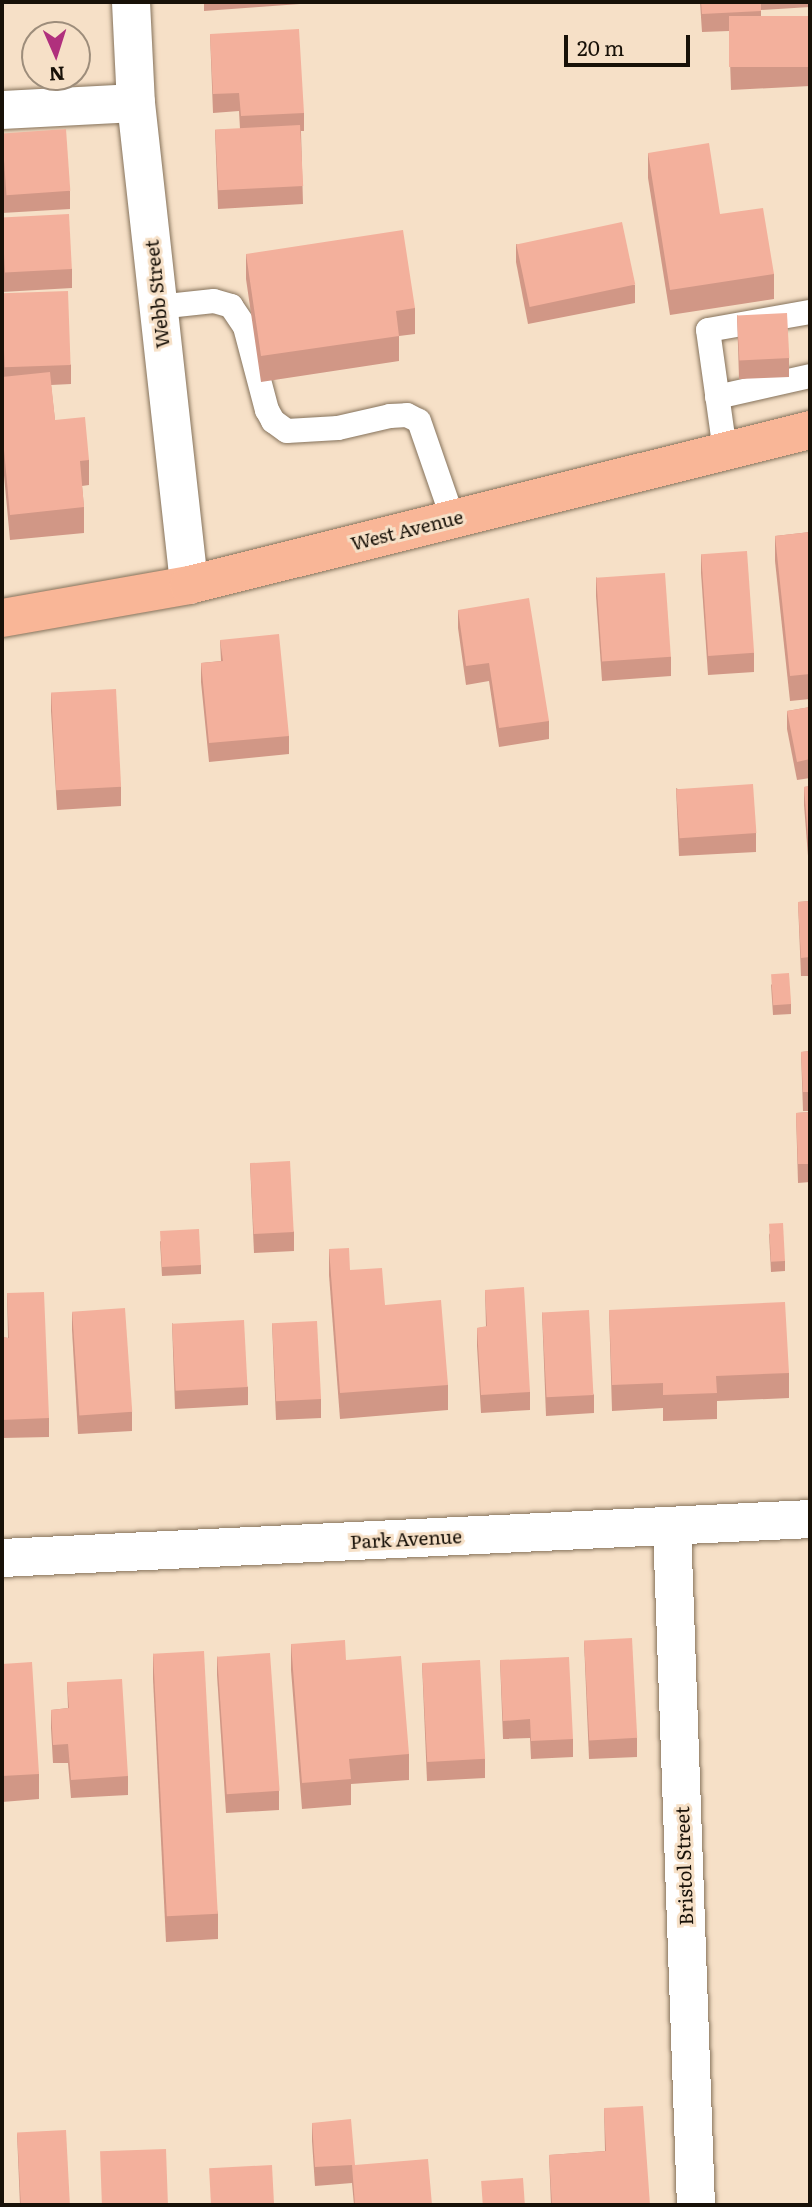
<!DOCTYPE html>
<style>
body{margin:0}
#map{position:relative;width:812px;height:2207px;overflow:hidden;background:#f6e0c7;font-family:Literata,serif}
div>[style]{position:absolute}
.roads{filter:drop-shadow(0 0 2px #85725b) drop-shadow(0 0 2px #85725b)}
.lane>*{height:24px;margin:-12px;padding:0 12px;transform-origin:12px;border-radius:12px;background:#fff}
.street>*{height:38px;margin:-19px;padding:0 19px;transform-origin:19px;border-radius:19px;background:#fff}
.secondary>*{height:38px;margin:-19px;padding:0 19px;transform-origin:19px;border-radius:19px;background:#fff}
.highway>*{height:38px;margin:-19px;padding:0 19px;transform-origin:19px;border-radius:19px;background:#f9b697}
.wall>*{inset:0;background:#d19786}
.building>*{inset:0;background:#f3b09c;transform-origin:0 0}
span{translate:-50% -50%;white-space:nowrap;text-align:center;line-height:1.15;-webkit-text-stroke:6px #f6e0c7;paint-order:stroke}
.street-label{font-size:19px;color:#181108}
.frame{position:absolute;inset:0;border:4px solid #181108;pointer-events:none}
.north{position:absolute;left:21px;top:21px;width:70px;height:70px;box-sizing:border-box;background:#f6e0c7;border:2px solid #9d8d7b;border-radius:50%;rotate:177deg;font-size:19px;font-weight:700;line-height:28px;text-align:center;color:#181108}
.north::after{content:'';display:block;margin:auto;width:24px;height:32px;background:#b0307d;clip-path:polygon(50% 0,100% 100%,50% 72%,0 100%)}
.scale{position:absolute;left:564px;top:35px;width:126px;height:32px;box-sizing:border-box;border:4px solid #181108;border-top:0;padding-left:9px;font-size:21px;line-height:24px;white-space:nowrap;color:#181108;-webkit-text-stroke:5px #f6e0c7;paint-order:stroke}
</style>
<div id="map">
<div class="roads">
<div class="lane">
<div style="left:158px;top:307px;width:56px;rotate:-6.1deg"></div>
<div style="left:214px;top:301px;width:18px;rotate:16deg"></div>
<div style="left:231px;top:306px;width:25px;rotate:56deg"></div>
<div style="left:245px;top:327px;width:86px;rotate:75.2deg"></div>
<div style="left:267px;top:410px;width:13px;rotate:61deg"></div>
<div style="left:273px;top:421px;width:17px;rotate:36deg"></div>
<div style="left:287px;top:431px;width:51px;rotate:-3.4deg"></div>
<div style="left:338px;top:428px;width:53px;rotate:-13deg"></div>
<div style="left:390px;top:416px;width:17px;rotate:-3deg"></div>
<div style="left:407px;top:415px;width:13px;rotate:27deg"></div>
<div style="left:419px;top:421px;width:104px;rotate:70.9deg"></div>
<div style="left:717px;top:397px;width:95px;rotate:-12.7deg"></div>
<div style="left:725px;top:451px;width:122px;rotate:-98deg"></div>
<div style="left:708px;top:330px;width:104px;rotate:-10deg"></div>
</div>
<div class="street">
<div style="left:131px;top:2px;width:101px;rotate:87.2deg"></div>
<div style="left:136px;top:103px;width:485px;rotate:83.7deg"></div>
<div style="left:2px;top:110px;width:134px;rotate:-3deg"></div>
<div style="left:672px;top:1526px;width:679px;rotate:87.98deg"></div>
</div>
<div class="secondary">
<div style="left:2px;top:1558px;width:809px;rotate:-2.76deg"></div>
</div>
<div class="highway">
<div style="left:2px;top:618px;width:190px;rotate:-10deg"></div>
<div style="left:189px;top:585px;width:640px;rotate:-14.01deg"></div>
</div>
</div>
<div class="wall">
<div style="clip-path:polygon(2px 2px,30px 2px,2px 3px)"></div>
<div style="clip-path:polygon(204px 2px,300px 2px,300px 4px,204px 11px)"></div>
<div style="clip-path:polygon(700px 2px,810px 2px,810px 7px,761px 10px,761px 19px,810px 16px,810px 86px,731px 90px,729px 31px,702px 32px)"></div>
<div style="clip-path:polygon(210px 34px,304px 113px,304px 131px,301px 131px,303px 204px,218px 209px,215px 130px,240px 129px,239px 111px,213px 113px)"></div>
<div style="clip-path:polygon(2px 133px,70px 191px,70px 209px,2px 213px)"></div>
<div style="clip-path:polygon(648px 153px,720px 214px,774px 274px,774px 299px,670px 315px,648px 178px)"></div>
<div style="clip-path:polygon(2px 218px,72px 269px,72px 288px,2px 292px)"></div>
<div style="clip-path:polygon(516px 244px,635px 285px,635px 303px,528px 324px,516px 262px)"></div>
<div style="clip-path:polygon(246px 254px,415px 308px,415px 334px,399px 336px,399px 361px,261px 382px,246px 279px)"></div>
<div style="clip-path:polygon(2px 295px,71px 365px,71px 384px,51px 385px,55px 420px,89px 460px,89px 485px,82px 486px,84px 507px,84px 533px,10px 540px,2px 454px)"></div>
<div style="clip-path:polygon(737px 315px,789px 358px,789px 377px,739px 379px)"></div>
<div style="clip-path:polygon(810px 532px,810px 699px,790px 701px,775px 561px,775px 536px)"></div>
<div style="clip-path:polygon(701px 554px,754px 653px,754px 672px,708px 675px,701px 573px)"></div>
<div style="clip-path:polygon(596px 577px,671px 657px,671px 676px,602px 681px,596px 596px)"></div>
<div style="clip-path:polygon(458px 610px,549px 721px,549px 739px,499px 747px,489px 681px,466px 685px,458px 628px)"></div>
<div style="clip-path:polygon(220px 640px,289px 736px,289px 754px,209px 762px,201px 682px,201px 663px,221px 661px)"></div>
<div style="clip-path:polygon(51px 693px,121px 787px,121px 806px,57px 810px,51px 711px)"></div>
<div style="clip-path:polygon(810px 707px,810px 778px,797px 780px,787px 729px,787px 711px)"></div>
<div style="clip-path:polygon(810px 786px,810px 869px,809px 869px,804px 805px,804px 787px)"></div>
<div style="clip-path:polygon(676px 788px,756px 833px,756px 852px,679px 856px)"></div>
<div style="clip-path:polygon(810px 901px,810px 976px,801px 976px,798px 902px)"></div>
<div style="clip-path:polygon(771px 984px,791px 1004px,791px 1014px,773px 1015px)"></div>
<div style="clip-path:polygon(810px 1051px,810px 1111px,803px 1111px,801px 1052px)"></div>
<div style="clip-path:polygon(810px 1112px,810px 1182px,798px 1183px,796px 1113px)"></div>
<div style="clip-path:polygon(250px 1163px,294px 1232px,294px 1251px,254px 1253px)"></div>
<div style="clip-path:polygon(769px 1233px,785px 1261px,785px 1271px,771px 1272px)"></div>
<div style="clip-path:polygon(160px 1241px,201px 1265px,201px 1274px,162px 1276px)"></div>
<div style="clip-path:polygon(329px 1249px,385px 1305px,448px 1385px,448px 1410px,340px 1419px,329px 1275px)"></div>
<div style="clip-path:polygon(485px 1290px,530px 1392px,530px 1410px,481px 1413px,477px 1346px,477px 1328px,486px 1327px)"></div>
<div style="clip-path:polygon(7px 1293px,49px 1418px,49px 1437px,2px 1438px,2px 1337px,8px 1338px)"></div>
<div style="clip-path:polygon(609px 1310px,789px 1373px,789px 1398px,717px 1401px,717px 1419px,663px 1421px,663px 1408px,612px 1411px)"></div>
<div style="clip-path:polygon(72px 1312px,132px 1412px,132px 1431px,78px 1434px,72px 1330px)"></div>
<div style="clip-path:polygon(542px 1312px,594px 1395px,594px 1413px,546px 1416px)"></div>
<div style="clip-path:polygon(172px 1323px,248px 1387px,248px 1405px,175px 1409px)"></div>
<div style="clip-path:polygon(272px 1323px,321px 1399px,321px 1418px,276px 1420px)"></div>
<div style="clip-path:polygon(584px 1641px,637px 1738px,637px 1757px,589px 1759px)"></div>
<div style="clip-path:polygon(291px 1644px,346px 1660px,409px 1754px,409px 1780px,351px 1784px,351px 1805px,302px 1809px,291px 1670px)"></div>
<div style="clip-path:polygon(153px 1653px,218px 1914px,218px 1939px,166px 1942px,153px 1679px)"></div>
<div style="clip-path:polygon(217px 1656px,279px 1791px,279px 1810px,226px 1813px,217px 1675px)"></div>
<div style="clip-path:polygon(500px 1660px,573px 1739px,573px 1757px,531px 1759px,530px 1738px,503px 1739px)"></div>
<div style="clip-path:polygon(422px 1663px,485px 1759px,485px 1778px,427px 1781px)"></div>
<div style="clip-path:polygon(2px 1664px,39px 1774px,39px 1799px,2px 1802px)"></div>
<div style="clip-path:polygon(67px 1682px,128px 1776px,128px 1795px,71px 1798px,68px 1763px,53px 1763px,51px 1728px,51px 1710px,68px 1708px)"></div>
<div style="clip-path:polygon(604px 2108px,650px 2205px,551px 2205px,549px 2155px,605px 2151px)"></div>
<div style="clip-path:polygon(312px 2123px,355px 2165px,432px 2205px,354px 2205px,352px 2183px,315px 2186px,312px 2141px)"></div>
<div style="clip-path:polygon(17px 2133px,70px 2205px,20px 2205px)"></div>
</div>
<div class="building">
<div style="clip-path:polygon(701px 2px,761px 2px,761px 11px,702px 14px)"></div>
<div style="left:810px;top:16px;width:51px;height:81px;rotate:90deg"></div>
<div style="clip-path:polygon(299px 29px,304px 113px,241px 116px,239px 93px,213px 94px,210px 34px)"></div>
<div style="left:300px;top:125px;width:61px;height:85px;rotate:87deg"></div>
<div style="left:66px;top:129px;width:62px;height:64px;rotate:86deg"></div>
<div style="clip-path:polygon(709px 143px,720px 214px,763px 208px,774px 274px,670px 290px,648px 153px)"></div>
<div style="left:69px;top:214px;width:55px;height:67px;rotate:87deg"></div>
<div style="left:622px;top:222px;width:64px;height:108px;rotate:78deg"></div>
<div style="clip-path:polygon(403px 230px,415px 308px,396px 311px,399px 336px,261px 356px,246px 254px)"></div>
<div style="left:68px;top:291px;width:74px;height:66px;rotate:88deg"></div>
<div style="left:787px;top:313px;width:45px;height:50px;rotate:87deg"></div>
<div style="clip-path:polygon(50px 372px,55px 420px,85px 417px,89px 460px,80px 461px,84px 507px,10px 515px,2px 428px,2px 377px)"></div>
<div style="clip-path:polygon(810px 532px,810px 674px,790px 676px,775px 536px)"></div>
<div style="left:747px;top:551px;width:102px;height:46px;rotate:86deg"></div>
<div style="left:665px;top:573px;width:84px;height:69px;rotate:86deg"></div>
<div style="clip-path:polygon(529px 598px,549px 721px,499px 728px,489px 663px,466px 666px,458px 610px)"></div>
<div style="clip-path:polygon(279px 634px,289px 736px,209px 743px,201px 663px,223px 661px,220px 640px)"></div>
<div style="left:116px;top:689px;width:98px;height:65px;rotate:87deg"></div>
<div style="clip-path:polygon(810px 707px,810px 759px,797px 762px,787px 711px)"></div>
<div style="left:753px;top:784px;width:49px;height:77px;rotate:86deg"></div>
<div style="clip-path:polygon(810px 786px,810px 851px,809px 851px,804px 787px)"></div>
<div style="clip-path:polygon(810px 901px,810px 957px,801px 958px,798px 902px)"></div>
<div style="left:789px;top:973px;width:31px;height:18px;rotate:86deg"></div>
<div style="clip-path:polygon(810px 1051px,810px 1092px,803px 1092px,801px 1052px)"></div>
<div style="clip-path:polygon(810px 1112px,810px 1164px,798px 1164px,796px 1113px)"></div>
<div style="left:290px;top:1161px;width:71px;height:40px;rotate:87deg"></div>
<div style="left:783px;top:1223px;width:38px;height:14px;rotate:87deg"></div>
<div style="left:199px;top:1229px;width:36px;height:39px;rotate:87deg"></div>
<div style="clip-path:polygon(349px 1248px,350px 1270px,382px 1268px,385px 1305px,441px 1300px,448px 1385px,340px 1393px,329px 1249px)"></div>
<div style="clip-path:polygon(524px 1287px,530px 1392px,481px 1395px,477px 1328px,487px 1326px,485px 1290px)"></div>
<div style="clip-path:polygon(44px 1292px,49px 1418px,2px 1420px,2px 1337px,9px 1338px,7px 1293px)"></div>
<div style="clip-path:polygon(785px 1302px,789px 1373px,716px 1376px,717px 1393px,663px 1395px,663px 1383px,612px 1385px,609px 1310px)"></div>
<div style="left:125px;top:1308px;width:104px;height:53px;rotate:86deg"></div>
<div style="left:589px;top:1310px;width:85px;height:47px;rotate:87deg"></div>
<div style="left:244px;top:1320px;width:67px;height:72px;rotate:87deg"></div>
<div style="left:317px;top:1321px;width:78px;height:45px;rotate:87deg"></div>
<div style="left:632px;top:1638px;width:100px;height:48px;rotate:87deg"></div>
<div style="clip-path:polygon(345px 1640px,346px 1660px,401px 1656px,409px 1754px,349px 1759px,351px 1779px,302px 1783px,291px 1644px)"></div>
<div style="left:204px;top:1651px;width:263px;height:51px;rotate:87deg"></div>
<div style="left:270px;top:1653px;width:138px;height:53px;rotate:86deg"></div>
<div style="clip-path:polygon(569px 1657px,573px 1739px,531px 1741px,530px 1719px,503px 1721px,500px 1660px)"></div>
<div style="left:480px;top:1660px;width:99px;height:58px;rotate:87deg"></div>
<div style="clip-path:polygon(32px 1662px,39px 1774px,2px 1776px,2px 1664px)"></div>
<div style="clip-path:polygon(122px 1679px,128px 1776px,71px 1780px,68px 1744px,53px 1745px,51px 1710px,69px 1708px,67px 1682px)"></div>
<div style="clip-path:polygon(643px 2106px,650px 2205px,552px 2205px,549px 2155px,606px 2151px,604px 2108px)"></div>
<div style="clip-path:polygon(351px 2119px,355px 2165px,428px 2159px,432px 2205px,355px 2205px,352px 2165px,315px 2167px,312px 2123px)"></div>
<div style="left:66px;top:2130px;width:75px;height:49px;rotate:87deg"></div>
<div style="left:166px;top:2149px;width:56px;height:66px;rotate:88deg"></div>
<div style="left:272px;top:2165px;width:40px;height:63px;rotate:87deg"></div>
<div style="left:523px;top:2178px;width:27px;height:42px;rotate:86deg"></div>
</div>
<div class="street-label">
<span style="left:157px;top:294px;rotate:-96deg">Webb Street</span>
<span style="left:407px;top:530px;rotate:-14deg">West Avenue</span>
<span style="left:406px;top:1539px;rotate:-3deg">Park Avenue</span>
<span style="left:684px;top:1866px;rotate:-92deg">Bristol Street</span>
</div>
<div class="frame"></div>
<div class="north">N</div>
<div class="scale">20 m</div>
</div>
